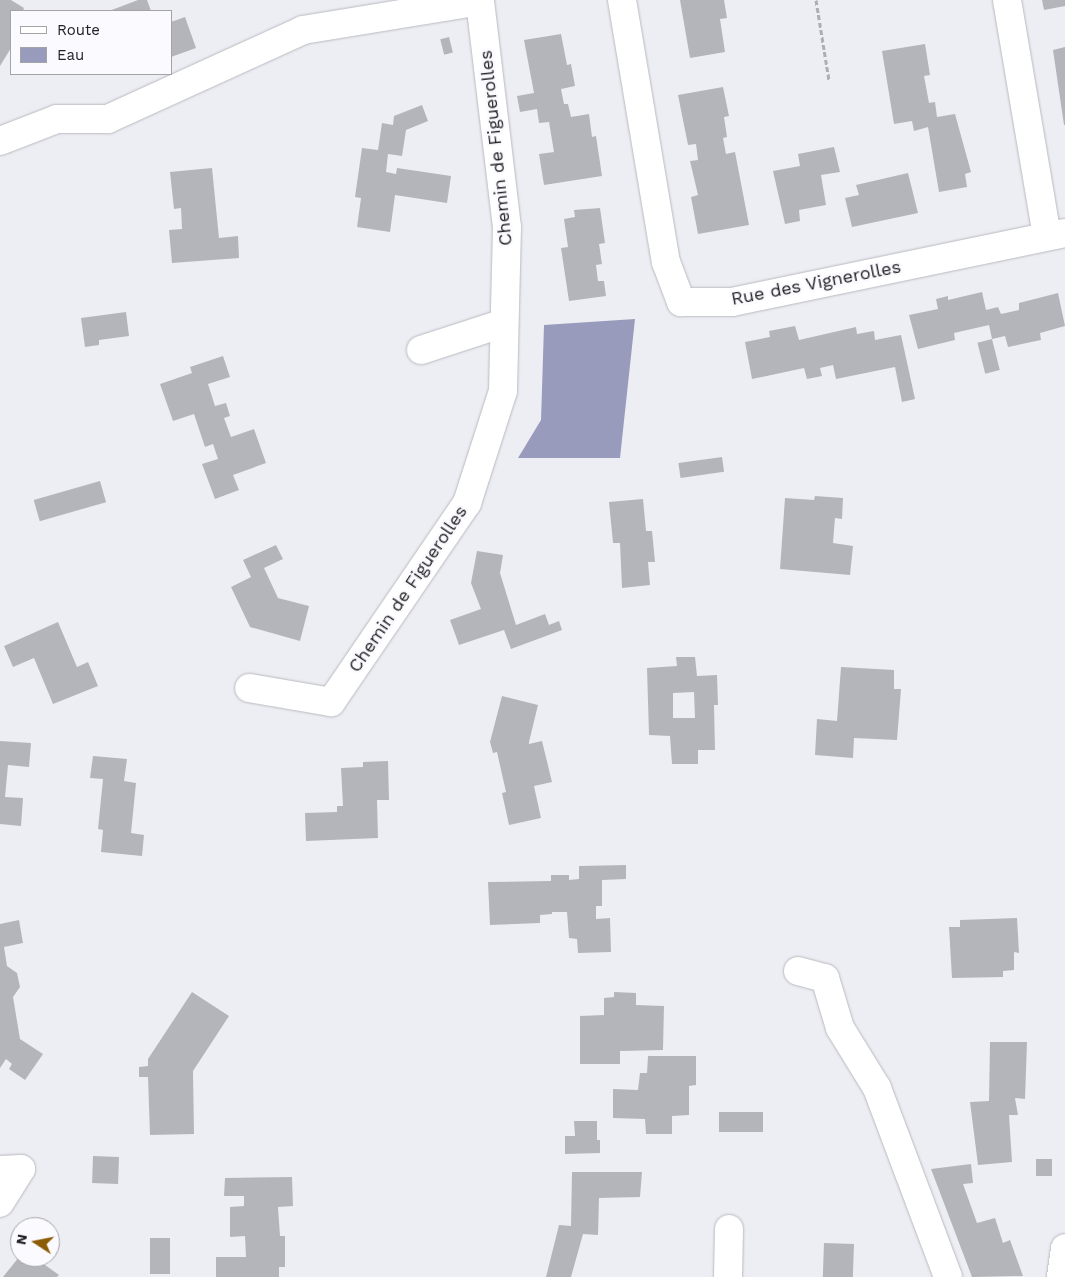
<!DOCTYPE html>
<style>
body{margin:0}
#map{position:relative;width:1065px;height:1277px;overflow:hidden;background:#edeef4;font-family:"Work Sans",sans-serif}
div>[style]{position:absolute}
.water>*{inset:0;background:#999bbd}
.building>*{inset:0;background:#b4b5ba;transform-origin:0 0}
.path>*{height:3px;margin-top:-1.5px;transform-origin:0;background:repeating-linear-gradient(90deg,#adadb2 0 5px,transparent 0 7.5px)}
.roads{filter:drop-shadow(0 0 1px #b9b9bf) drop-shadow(0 0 1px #b9b9bf)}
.minor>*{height:28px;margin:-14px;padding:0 14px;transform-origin:14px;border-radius:14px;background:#fff}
span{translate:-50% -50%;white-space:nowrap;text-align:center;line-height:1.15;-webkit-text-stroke:5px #fbfbff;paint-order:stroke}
.street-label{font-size:18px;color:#222224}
.legend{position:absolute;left:10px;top:10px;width:162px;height:65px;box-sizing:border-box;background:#fbfbff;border:1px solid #a4a4a7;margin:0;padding:6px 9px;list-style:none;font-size:15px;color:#222224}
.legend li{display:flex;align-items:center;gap:10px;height:25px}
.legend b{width:25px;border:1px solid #a4a4a7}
.north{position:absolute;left:10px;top:1217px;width:50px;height:50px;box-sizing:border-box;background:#fbfbff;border:1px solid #a4a4a7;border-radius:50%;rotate:281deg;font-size:14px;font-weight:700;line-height:20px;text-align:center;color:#222224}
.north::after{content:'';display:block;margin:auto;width:18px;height:22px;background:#8c5b05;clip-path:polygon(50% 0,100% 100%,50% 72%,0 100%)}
</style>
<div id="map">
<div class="water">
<div style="clip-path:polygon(635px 319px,620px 458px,518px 458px,541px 420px,544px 325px)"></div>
</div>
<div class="building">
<div style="clip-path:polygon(0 0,11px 0,24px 8px,23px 11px,11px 11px,11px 48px,0 66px)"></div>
<div style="clip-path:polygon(138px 0,147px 0,151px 11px,109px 11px)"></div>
<div style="clip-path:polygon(680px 0,724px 0,727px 18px,720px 19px,725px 52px,690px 58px)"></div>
<div style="clip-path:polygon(1042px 0,1065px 0,1065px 6px,1044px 10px)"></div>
<div style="clip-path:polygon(185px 17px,196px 48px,171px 57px,171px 22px)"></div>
<div style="clip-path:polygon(561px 34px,567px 65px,571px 64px,575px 86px,561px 89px,564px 104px,568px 104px,571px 117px,589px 114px,592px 137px,596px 136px,602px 176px,544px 185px,539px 154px,554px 152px,549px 122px,539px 123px,537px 109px,520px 112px,517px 96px,534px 93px,524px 40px)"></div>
<div style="left:449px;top:37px;width:16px;height:9px;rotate:76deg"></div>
<div style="clip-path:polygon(925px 44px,930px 75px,924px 76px,929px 103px,935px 102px,937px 117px,955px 114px,971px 172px,965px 174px,967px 187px,939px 192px,928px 127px,914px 131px,912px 121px,894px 124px,882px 51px)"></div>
<div style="clip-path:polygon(1065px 47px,1065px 125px,1064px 125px,1053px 50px)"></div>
<div style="clip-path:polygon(723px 87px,729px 116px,724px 117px,727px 137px,723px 138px,726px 154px,735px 152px,749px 225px,698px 234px,691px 197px,698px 195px,690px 161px,698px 160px,696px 144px,688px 145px,678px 95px)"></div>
<div style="clip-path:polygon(422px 105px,428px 121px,406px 130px,402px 156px,388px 154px,386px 172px,396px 174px,397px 168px,451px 176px,447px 203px,395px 195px,390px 232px,357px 227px,361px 198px,355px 197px,362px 148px,378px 150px,382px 123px,393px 125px,394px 116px)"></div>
<div style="clip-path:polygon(834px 147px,840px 172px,821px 175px,826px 205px,799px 210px,800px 221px,785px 224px,773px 171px,800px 166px,798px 154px)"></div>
<div style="clip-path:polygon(212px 168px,219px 238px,238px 236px,239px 258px,172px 263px,169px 230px,182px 229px,181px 208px,174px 209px,170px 172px)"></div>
<div style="clip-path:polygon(908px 173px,918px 213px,852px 227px,845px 198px,859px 195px,856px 185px)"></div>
<div style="clip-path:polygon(600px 208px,605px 243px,599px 244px,602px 264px,596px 265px,598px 281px,604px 281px,606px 296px,569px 301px,561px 248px,568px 247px,564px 219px,575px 217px,574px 210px)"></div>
<div style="clip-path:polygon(982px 292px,986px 310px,998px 307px,1001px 314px,1019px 310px,1019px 303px,1058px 293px,1065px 326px,1040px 333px,1041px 340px,1008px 347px,1005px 336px,992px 339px,989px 325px,954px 333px,955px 340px,918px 349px,909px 315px,938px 309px,936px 299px,948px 296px,948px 300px)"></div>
<div style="clip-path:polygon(126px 312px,129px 336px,99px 340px,99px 345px,85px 347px,81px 318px)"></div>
<div style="clip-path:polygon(795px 326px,799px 340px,856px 327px,857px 334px,874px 331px,875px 340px,901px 335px,915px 399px,902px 402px,895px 367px,836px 379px,833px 365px,820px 368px,822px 376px,807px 379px,804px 368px,752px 379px,745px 342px,770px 337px,769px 331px)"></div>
<div style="left:992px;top:339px;width:32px;height:15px;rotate:76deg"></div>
<div style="clip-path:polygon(223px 356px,230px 377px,208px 384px,215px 406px,226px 403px,230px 416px,224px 418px,231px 437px,254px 429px,266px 463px,233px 475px,239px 490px,215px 499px,202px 464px,218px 459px,213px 444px,205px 447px,194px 414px,173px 421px,160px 384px,192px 373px,190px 367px)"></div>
<div style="left:722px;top:457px;width:15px;height:44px;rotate:82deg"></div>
<div style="left:100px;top:481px;width:22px;height:69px;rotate:74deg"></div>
<div style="clip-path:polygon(815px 496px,843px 498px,842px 519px,835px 518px,833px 543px,853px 546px,850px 575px,780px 569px,785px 498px,814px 500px)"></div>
<div style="clip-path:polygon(643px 499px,646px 531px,652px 531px,655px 562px,648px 562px,650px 585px,622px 588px,620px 543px,613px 543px,609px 502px)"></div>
<div style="clip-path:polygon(276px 545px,283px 559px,264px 568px,278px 598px,309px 606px,300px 641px,250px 627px,231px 587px,251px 577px,243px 560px)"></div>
<div style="clip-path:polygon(477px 551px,503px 555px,500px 573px,516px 625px,545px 614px,549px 625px,559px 621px,562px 630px,511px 649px,504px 630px,459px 645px,450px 620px,481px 609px,471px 583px)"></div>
<div style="clip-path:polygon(58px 622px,77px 667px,88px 662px,98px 686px,53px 704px,34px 658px,13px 667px,4px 646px)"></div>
<div style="clip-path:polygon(evenodd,676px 657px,695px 657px,697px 676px,717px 675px,718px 705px,714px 705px,715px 750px,698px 750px,698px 764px,672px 764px,670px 736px,649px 735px,647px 668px,677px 666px,676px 657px,694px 692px,695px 718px,673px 718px,673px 693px,694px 692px)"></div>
<div style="clip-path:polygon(841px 667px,894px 670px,894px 689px,901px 689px,897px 740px,854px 738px,853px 758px,815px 755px,817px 719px,837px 721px)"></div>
<div style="clip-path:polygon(502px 696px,538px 705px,529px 742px,529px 744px,542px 741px,552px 782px,534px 786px,541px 818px,509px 825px,502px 793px,506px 792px,497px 752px,493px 753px,490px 742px)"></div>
<div style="clip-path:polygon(0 741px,31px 743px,29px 767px,8px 765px,5px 797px,23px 798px,21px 826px,0 824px)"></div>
<div style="clip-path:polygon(93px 756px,127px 759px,124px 781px,136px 783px,131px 833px,144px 835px,142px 856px,101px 852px,103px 830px,98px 829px,103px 779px,90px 778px)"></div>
<div style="clip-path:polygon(388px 761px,389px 800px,377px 800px,378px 838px,306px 841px,305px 813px,337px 812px,337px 806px,343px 806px,341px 768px,363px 767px,363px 762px)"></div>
<div style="clip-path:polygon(626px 865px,626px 879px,602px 880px,602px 906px,596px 906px,596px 919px,610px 918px,611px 952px,578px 953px,577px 939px,569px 938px,567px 912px,552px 912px,552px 914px,540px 915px,540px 923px,490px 925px,488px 882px,551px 881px,551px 875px,569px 875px,569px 880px,579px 879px,579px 866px)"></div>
<div style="clip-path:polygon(1017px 918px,1019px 953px,1014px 952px,1014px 970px,1003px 971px,1003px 977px,952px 978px,949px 927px,960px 927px,960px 920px)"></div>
<div style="clip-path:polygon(19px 920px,23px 943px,4px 947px,7px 966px,17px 973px,20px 987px,13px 997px,20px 1039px,43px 1054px,25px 1080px,9px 1069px,12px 1064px,6px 1059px,0 1068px,0 924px)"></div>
<div style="clip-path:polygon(192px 992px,229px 1016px,193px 1071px,194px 1134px,150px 1135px,148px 1077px,139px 1077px,139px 1067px,148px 1066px,148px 1059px)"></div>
<div style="clip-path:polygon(614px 992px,636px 993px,636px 1005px,664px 1006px,663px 1050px,620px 1051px,620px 1064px,580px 1064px,580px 1016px,604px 1015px,604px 998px,614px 997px)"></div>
<div style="clip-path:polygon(990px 1042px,1027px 1042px,1025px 1099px,1015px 1098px,1018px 1115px,1009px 1115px,1012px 1162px,978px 1165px,970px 1102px,989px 1101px)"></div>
<div style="clip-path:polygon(648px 1056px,696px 1056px,696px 1085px,689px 1086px,689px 1115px,672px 1116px,672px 1134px,646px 1134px,645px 1119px,613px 1118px,613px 1089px,638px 1090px,640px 1073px,647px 1073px)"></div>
<div style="left:719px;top:1112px;width:44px;height:20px"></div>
<div style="clip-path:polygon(574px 1121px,597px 1121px,597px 1140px,600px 1140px,600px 1153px,565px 1154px,565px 1136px,575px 1136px)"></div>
<div style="left:119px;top:1157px;width:27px;height:26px;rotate:92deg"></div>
<div style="left:1052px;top:1159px;width:17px;height:16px;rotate:90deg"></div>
<div style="clip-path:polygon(971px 1164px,973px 1183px,963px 1184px,977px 1223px,995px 1218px,1003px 1243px,1010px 1240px,1023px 1276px,972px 1277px,931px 1169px)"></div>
<div style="clip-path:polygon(572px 1172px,642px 1172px,640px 1197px,599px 1198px,598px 1235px,583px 1234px,571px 1277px,546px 1277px,559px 1225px,571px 1226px)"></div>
<div style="clip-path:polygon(292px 1177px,293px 1206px,278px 1207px,280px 1236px,285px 1236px,285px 1267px,279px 1267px,279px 1277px,216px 1277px,216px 1257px,246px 1257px,245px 1236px,230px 1237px,230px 1207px,244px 1206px,244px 1196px,224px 1196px,225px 1178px)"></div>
<div style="left:150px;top:1238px;width:20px;height:36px"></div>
<div style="left:824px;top:1243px;width:30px;height:34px;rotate:2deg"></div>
<div style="clip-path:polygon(19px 1257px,34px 1257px,59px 1275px,57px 1277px,3px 1277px)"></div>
</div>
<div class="path">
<div style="left:816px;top:0;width:81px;rotate:80.8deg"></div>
</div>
<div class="roads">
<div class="minor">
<div style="left:622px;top:0;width:266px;rotate:80.5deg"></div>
<div style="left:666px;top:262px;width:43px;rotate:69.4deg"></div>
<div style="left:681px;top:302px;width:51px"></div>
<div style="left:732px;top:302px;width:340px;rotate:-11.7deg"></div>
<div style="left:1007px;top:0;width:239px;rotate:80.4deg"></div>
<div style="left:0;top:141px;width:61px;rotate:-21.1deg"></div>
<div style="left:57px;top:119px;width:51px"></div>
<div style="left:108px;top:119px;width:214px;rotate:-24.5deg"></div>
<div style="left:303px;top:30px;width:179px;rotate:-9.3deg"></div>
<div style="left:480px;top:1px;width:228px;rotate:83.2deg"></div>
<div style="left:507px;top:227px;width:164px;rotate:91.4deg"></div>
<div style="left:503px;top:391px;width:118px;rotate:107.8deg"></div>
<div style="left:467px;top:503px;width:241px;rotate:124.3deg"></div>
<div style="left:331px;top:702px;width:83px;rotate:-170.3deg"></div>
<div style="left:421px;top:350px;width:87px;rotate:-18deg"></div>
<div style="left:798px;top:971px;width:28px;rotate:15deg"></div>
<div style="left:825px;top:978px;width:52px;rotate:73.3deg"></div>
<div style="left:840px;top:1028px;width:70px;rotate:58.3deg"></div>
<div style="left:877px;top:1088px;width:202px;rotate:69.4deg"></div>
<div style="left:0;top:1170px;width:21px;rotate:-3deg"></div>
<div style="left:21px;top:1169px;width:40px;rotate:122deg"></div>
<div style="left:728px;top:1277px;width:48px;rotate:-88.8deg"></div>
<div style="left:1061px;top:1277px;width:29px;rotate:-82deg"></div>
</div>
</div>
<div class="street-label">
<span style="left:496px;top:148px;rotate:-96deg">Chemin de Figuerolles</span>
<span style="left:816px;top:283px;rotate:-11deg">Rue des Vignerolles</span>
<span style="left:408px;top:589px;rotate:-56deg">Chemin de Figuerolles</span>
</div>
<ul class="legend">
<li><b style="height:6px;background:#fff"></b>Route</li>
<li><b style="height:14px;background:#999bbd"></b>Eau</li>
</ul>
<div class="north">N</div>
</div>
